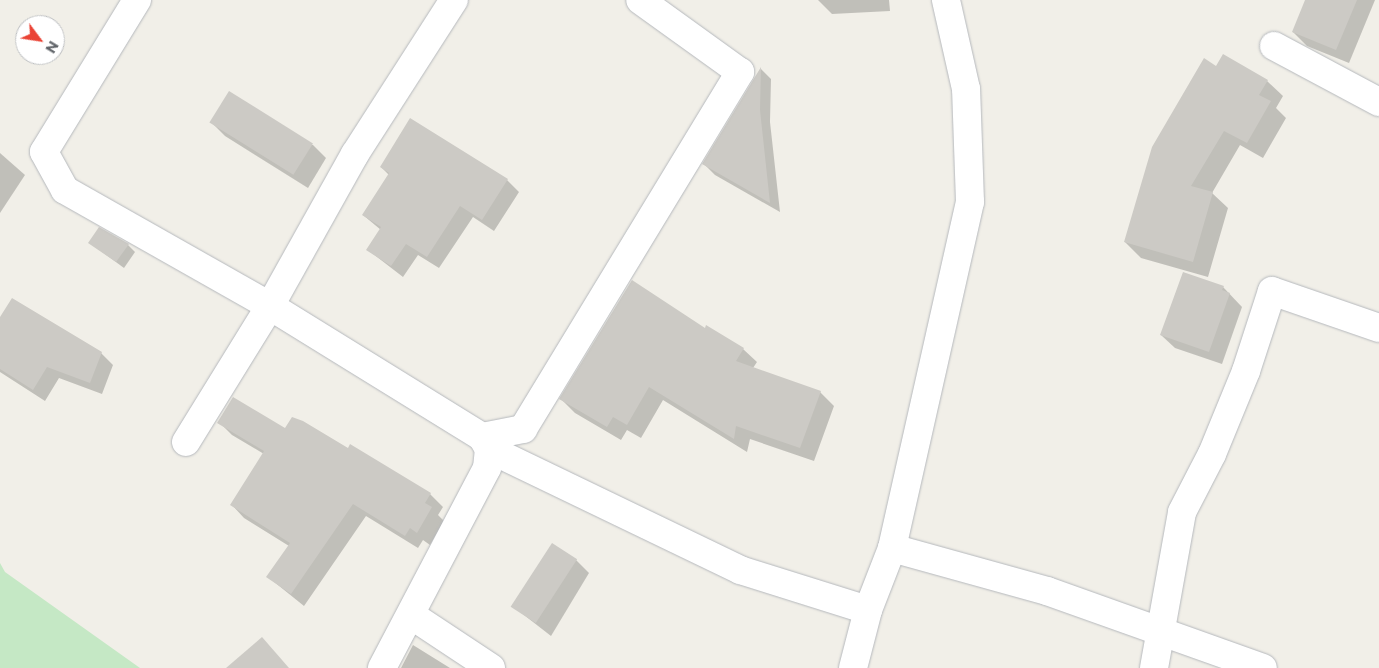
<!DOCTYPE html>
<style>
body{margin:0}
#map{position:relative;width:1379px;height:668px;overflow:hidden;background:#f1efe8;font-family:Montserrat,sans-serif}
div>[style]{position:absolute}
.green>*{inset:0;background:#c5e8c5}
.shadow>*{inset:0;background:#0003}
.building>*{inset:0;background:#cccac5;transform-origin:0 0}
.roads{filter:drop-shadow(0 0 1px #b5b8bc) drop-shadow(0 0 1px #b5b8bc)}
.minor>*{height:28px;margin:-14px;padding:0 14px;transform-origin:14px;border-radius:14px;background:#fff}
span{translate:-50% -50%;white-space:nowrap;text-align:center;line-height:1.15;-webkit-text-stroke:4px #fff;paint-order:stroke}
.north{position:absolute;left:15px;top:15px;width:50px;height:50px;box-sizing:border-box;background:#fff;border:1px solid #bfc1c3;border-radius:50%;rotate:121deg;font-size:14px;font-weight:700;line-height:20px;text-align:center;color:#5f6368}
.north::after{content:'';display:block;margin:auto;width:18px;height:22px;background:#ea4335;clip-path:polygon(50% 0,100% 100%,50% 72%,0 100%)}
</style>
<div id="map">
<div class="green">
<div style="clip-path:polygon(0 563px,5px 572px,140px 668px,0 668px)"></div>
</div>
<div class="shadow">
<div style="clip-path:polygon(818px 0,889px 0,890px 11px,832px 14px)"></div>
<div style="clip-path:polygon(1307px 0,1375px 0,1349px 63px,1307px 46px,1293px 32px)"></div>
<div style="clip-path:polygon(1216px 67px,1267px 81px,1283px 96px,1276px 108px,1286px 118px,1263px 158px,1240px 145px,1212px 193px,1228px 208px,1208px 277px,1141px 258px,1125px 242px)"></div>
<div style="clip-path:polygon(761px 69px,771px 79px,770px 122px,780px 212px,715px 175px,704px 164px)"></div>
<div style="clip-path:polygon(212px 123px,313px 145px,326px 158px,308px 188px,225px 136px)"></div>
<div style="clip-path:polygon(0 153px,25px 175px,0 213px)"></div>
<div style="clip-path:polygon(381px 167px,507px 180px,519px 192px,494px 231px,473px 217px,439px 268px,418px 255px,403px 277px,368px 250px,381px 230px,363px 215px,389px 175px)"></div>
<div style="clip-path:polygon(90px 243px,128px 245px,135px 252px,124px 268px)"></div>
<div style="clip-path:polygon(1183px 274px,1223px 287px,1242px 307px,1222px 364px,1175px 348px,1161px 335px)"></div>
<div style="clip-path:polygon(0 320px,101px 353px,113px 365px,102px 394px,59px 378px,45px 401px,0 372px)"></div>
<div style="clip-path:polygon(705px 329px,743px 349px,757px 362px,753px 368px,820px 392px,834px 406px,814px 461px,750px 439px,747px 452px,663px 400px,641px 438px,627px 430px,621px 440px,575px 413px,561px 399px)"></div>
<div style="clip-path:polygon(219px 422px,285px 430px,348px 449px,430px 494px,443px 507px,438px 515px,444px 521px,430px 545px,423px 540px,418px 548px,366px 516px,304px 606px,268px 577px,289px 546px,244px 518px,232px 505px,264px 454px,232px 435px)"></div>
<div style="clip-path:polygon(576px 560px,589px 573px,551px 636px,515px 608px)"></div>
<div style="clip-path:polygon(413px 645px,450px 668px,451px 668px,401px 668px)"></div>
</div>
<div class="building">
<div style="clip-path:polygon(1305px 0,1357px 0,1336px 50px,1292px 32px)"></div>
<div style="clip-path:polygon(1223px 54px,1268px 80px,1259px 95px,1271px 101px,1247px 143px,1224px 131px,1191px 186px,1213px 192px,1193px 262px,1124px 242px,1152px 147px,1204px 58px,1216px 66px)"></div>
<div style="clip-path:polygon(761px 67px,760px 110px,770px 203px,702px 164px)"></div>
<div style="left:229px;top:91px;width:99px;height:37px;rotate:32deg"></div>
<div style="clip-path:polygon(410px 118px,508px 179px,482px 220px,460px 206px,427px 257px,406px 244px,391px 266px,366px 250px,381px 227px,362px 215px,389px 173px,380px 167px)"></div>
<div style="clip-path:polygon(99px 227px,129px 244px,116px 262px,88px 243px)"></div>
<div style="clip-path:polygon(1183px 272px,1224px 286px,1222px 290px,1230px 293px,1209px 352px,1160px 335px)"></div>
<div style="clip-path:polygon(632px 280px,705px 328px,706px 325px,744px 348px,736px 361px,821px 391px,800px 448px,736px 426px,734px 439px,649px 387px,627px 425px,613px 417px,607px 427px,559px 399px)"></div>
<div style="clip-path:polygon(12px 298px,102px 352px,90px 383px,47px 367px,33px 390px,0 369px,0 317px)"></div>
<div style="clip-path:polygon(233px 397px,285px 428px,292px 417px,303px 421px,348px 448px,350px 444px,431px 493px,425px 503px,432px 507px,417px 533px,410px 528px,405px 536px,353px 504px,291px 594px,266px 577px,290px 543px,230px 505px,264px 451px,217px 423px)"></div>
<div style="left:552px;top:543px;width:30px;height:76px;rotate:33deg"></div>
<div style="clip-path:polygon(262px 637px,289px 668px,226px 668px)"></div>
</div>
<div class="roads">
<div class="minor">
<div style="left:137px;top:0;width:178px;rotate:121.5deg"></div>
<div style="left:44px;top:152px;width:43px;rotate:61.1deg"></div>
<div style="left:65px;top:190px;width:236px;rotate:29.5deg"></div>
<div style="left:270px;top:306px;width:249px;rotate:31.7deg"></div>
<div style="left:482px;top:437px;width:14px;rotate:60deg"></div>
<div style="left:489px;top:449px;width:19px;rotate:96deg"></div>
<div style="left:487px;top:468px;width:226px;rotate:117.7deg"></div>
<div style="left:1274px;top:46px;width:119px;rotate:28.1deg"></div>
<div style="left:482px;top:437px;width:42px;rotate:-11deg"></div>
<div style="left:523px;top:429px;width:418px;rotate:-58.7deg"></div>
<div style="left:740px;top:72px;width:123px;rotate:-144.2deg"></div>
<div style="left:186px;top:442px;width:160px;rotate:-58.3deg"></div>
<div style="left:270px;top:306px;width:174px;rotate:-60.8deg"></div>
<div style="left:355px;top:154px;width:183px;rotate:-57.3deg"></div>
<div style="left:489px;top:449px;width:279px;rotate:25.7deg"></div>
<div style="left:740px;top:570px;width:134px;rotate:17.4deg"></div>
<div style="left:892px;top:548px;width:161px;rotate:15.5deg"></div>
<div style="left:1047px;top:591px;width:229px;rotate:19.6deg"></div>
<div style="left:411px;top:615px;width:96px;rotate:33.5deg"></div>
<div style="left:853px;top:668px;width:60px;rotate:-75.5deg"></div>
<div style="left:868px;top:610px;width:66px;rotate:-68.8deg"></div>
<div style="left:892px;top:548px;width:355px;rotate:-77.3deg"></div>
<div style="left:970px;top:202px;width:113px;rotate:-92deg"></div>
<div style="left:966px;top:89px;width:91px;rotate:-102.7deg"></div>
<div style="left:1154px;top:668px;width:158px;rotate:-79.8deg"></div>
<div style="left:1182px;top:512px;width:65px;rotate:-62.7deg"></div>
<div style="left:1212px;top:454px;width:90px;rotate:-67.7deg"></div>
<div style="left:1246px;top:371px;width:84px;rotate:-72deg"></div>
<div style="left:1272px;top:291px;width:113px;rotate:19.1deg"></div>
</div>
</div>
<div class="north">N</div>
</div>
